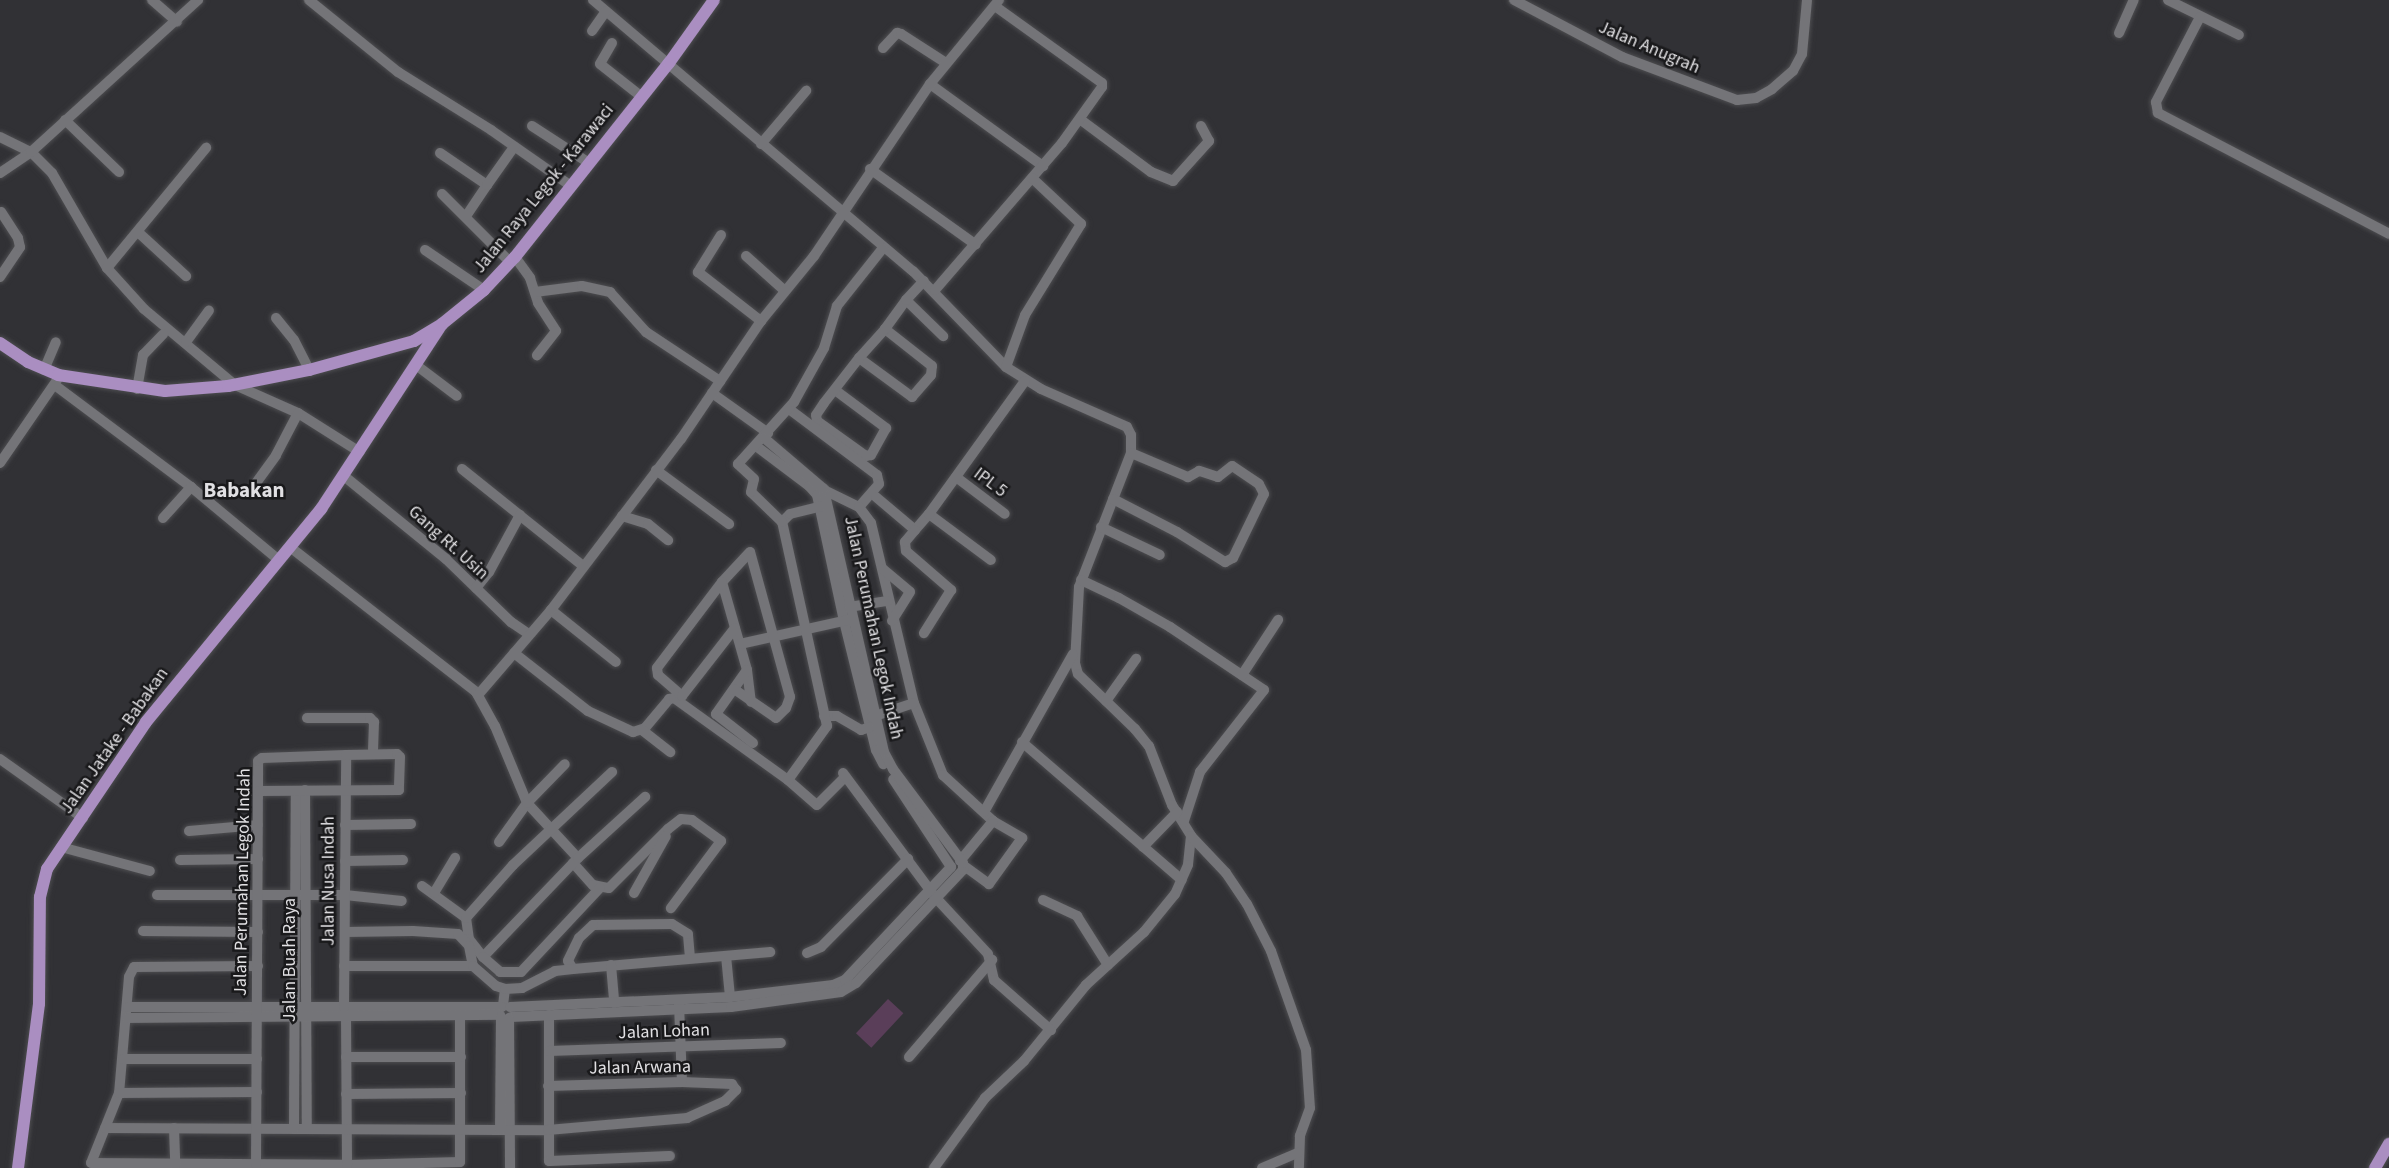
<!DOCTYPE html>
<style>
body{margin:0}
#map{position:relative;width:2389px;height:1168px;overflow:hidden;background:#313135;font-family:"Source Sans 3",sans-serif}
div>[style]{position:absolute}
.green>*{inset:0;background:#5a3e59;transform-origin:0 0}
.roads{filter:drop-shadow(0 0 2px #4d4d50) drop-shadow(0 0 2px #4d4d50)}
.minor>*{height:10px;margin:-5px;padding:0 5px;transform-origin:5px;border-radius:5px;background:#747478}
.major>*{height:12px;margin:-6px;padding:0 6px;transform-origin:6px;border-radius:6px;background:#aa8ec1}
span{translate:-50% -50%;white-space:nowrap;text-align:center;line-height:1.15;-webkit-text-stroke:5px #19191b;paint-order:stroke}
.street-label{font-size:18px;color:#e1e0e3}
.quarter-label{font-size:21px;color:#e1e0e3;font-weight:700}
</style>
<div id="map">
<div class="green">
<div style="left:888px;top:999px;width:21px;height:47px;rotate:43deg"></div>
</div>
<div class="roads">
<div class="minor">
<div style="left:152px;top:0;width:33px;rotate:41deg"></div>
<div style="left:309px;top:0;width:114px;rotate:39deg"></div>
<div style="left:398px;top:72px;width:110px;rotate:31.9deg"></div>
<div style="left:491px;top:130px;width:98px;rotate:35deg"></div>
<div style="left:593px;top:0;width:419px;rotate:40.3deg"></div>
<div style="left:913px;top:271px;width:134px;rotate:45.9deg"></div>
<div style="left:1006px;top:367px;width:41px;rotate:32.2deg"></div>
<div style="left:1041px;top:389px;width:94px;rotate:23.8deg"></div>
<div style="left:1127px;top:427px;width:9px;rotate:63deg"></div>
<div style="left:1131px;top:435px;width:18px;rotate:90deg"></div>
<div style="left:1131px;top:453px;width:144px;rotate:111.2deg"></div>
<div style="left:1079px;top:587px;width:76px;rotate:93deg"></div>
<div style="left:1075px;top:663px;width:11px;rotate:75deg"></div>
<div style="left:1078px;top:674px;width:79px;rotate:44deg"></div>
<div style="left:1135px;top:729px;width:22px;rotate:51deg"></div>
<div style="left:1149px;top:746px;width:63px;rotate:68.7deg"></div>
<div style="left:1172px;top:805px;width:36px;rotate:58deg"></div>
<div style="left:1191px;top:836px;width:29px;rotate:96deg"></div>
<div style="left:1188px;top:865px;width:32px;rotate:114deg"></div>
<div style="left:1175px;top:894px;width:49px;rotate:129.2deg"></div>
<div style="left:1144px;top:932px;width:79px;rotate:137.6deg"></div>
<div style="left:1086px;top:985px;width:98px;rotate:129.2deg"></div>
<div style="left:1024px;top:1061px;width:54px;rotate:136.5deg"></div>
<div style="left:985px;top:1098px;width:87px;rotate:126.1deg"></div>
<div style="left:1514px;top:0;width:122px;rotate:27.8deg"></div>
<div style="left:1622px;top:57px;width:123px;rotate:20.5deg"></div>
<div style="left:1737px;top:100px;width:19px;rotate:-6deg"></div>
<div style="left:1756px;top:98px;width:18px;rotate:-29deg"></div>
<div style="left:1772px;top:89px;width:28px;rotate:-41deg"></div>
<div style="left:1793px;top:71px;width:19px;rotate:-62deg"></div>
<div style="left:1802px;top:54px;width:54px;rotate:-84.7deg"></div>
<div style="left:2168px;top:0;width:79px;rotate:26.2deg"></div>
<div style="left:2200px;top:17px;width:96px;rotate:117.4deg"></div>
<div style="left:2156px;top:102px;width:11px;rotate:80deg"></div>
<div style="left:2158px;top:113px;width:261px;rotate:27.6deg"></div>
<div style="left:592px;top:31px;width:24px;rotate:-55deg"></div>
<div style="left:2119px;top:33px;width:36px;rotate:-66deg"></div>
<div style="left:612px;top:43px;width:24px;rotate:120deg"></div>
<div style="left:600px;top:64px;width:53px;rotate:38.2deg"></div>
<div style="left:883px;top:48px;width:21px;rotate:-47deg"></div>
<div style="left:897px;top:33px;width:4px;rotate:14deg"></div>
<div style="left:901px;top:34px;width:54px;rotate:32.8deg"></div>
<div style="left:930px;top:84px;width:140px;rotate:36deg"></div>
<div style="left:65px;top:120px;width:75px;rotate:43.9deg"></div>
<div style="left:1081px;top:120px;width:87px;rotate:36.6deg"></div>
<div style="left:1151px;top:172px;width:24px;rotate:22deg"></div>
<div style="left:1173px;top:181px;width:54px;rotate:-48deg"></div>
<div style="left:1209px;top:141px;width:17px;rotate:-118deg"></div>
<div style="left:532px;top:126px;width:68px;rotate:33deg"></div>
<div style="left:0;top:137px;width:34px;rotate:26deg"></div>
<div style="left:31px;top:152px;width:30px;rotate:45deg"></div>
<div style="left:52px;top:173px;width:110px;rotate:59.9deg"></div>
<div style="left:107px;top:268px;width:55px;rotate:47.9deg"></div>
<div style="left:144px;top:309px;width:119px;rotate:39.9deg"></div>
<div style="left:235px;top:385px;width:69px;rotate:24deg"></div>
<div style="left:298px;top:413px;width:73px;rotate:32.2deg"></div>
<div style="left:761px;top:144px;width:70px;rotate:-49.7deg"></div>
<div style="left:440px;top:153px;width:57px;rotate:34.2deg"></div>
<div style="left:487px;top:185px;width:37px;rotate:124deg"></div>
<div style="left:870px;top:169px;width:130px;rotate:35.6deg"></div>
<div style="left:0;top:173px;width:37px;rotate:-34deg"></div>
<div style="left:31px;top:152px;width:226px;rotate:-42.3deg"></div>
<div style="left:487px;top:185px;width:47px;rotate:-54.6deg"></div>
<div style="left:442px;top:194px;width:96px;rotate:45deg"></div>
<div style="left:139px;top:233px;width:64px;rotate:42.5deg"></div>
<div style="left:721px;top:235px;width:44px;rotate:121.9deg"></div>
<div style="left:698px;top:272px;width:80px;rotate:37.9deg"></div>
<div style="left:425px;top:250px;width:71px;rotate:34.1deg"></div>
<div style="left:746px;top:256px;width:52px;rotate:41.9deg"></div>
<div style="left:515px;top:257px;width:26px;rotate:54deg"></div>
<div style="left:530px;top:278px;width:26px;rotate:72deg"></div>
<div style="left:538px;top:303px;width:33px;rotate:57deg"></div>
<div style="left:556px;top:331px;width:31px;rotate:128deg"></div>
<div style="left:107px;top:268px;width:156px;rotate:-50.5deg"></div>
<div style="left:0;top:277px;width:36px;rotate:-56deg"></div>
<div style="left:20px;top:247px;width:9px;rotate:-103deg"></div>
<div style="left:18px;top:238px;width:31px;rotate:-123deg"></div>
<div style="left:935px;top:290px;width:194px;rotate:-49.2deg"></div>
<div style="left:1062px;top:143px;width:69px;rotate:-54.5deg"></div>
<div style="left:1102px;top:87px;width:4px;rotate:-90deg"></div>
<div style="left:1102px;top:83px;width:132px;rotate:-144.3deg"></div>
<div style="left:535px;top:292px;width:47px;rotate:-7.3deg"></div>
<div style="left:582px;top:286px;width:29px;rotate:12deg"></div>
<div style="left:610px;top:292px;width:54px;rotate:48deg"></div>
<div style="left:646px;top:332px;width:89px;rotate:33.5deg"></div>
<div style="left:906px;top:300px;width:52px;rotate:44.2deg"></div>
<div style="left:276px;top:318px;width:28px;rotate:51deg"></div>
<div style="left:294px;top:340px;width:34px;rotate:63deg"></div>
<div style="left:186px;top:342px;width:39px;rotate:-54deg"></div>
<div style="left:859px;top:358px;width:66px;rotate:36.3deg"></div>
<div style="left:912px;top:397px;width:29px;rotate:-49deg"></div>
<div style="left:931px;top:375px;width:9px;rotate:-84deg"></div>
<div style="left:932px;top:366px;width:60px;rotate:-141.8deg"></div>
<div style="left:416px;top:365px;width:51px;rotate:37.1deg"></div>
<div style="left:1006px;top:367px;width:55px;rotate:-69.9deg"></div>
<div style="left:1025px;top:315px;width:107px;rotate:-58.4deg"></div>
<div style="left:1081px;top:224px;width:67px;rotate:-136.8deg"></div>
<div style="left:44px;top:370px;width:30px;rotate:-67deg"></div>
<div style="left:56px;top:386px;width:169px;rotate:36.8deg"></div>
<div style="left:191px;top:487px;width:114px;rotate:39.7deg"></div>
<div style="left:137px;top:389px;width:35px;rotate:-80deg"></div>
<div style="left:143px;top:355px;width:29px;rotate:-46deg"></div>
<div style="left:835px;top:390px;width:64px;rotate:36.7deg"></div>
<div style="left:886px;top:428px;width:31px;rotate:119deg"></div>
<div style="left:871px;top:455px;width:5px;rotate:169deg"></div>
<div style="left:866px;top:456px;width:60px;rotate:-144.5deg"></div>
<div style="left:817px;top:421px;width:6px;rotate:-99deg"></div>
<div style="left:816px;top:415px;width:14px;rotate:-56deg"></div>
<div style="left:824px;top:403px;width:57px;rotate:-52.1deg"></div>
<div style="left:859px;top:358px;width:39px;rotate:-48deg"></div>
<div style="left:885px;top:329px;width:36px;rotate:-54deg"></div>
<div style="left:906px;top:300px;width:26px;rotate:-47deg"></div>
<div style="left:712px;top:393px;width:69px;rotate:35.5deg"></div>
<div style="left:789px;top:409px;width:110px;rotate:36.9deg"></div>
<div style="left:877px;top:475px;width:9px;rotate:77deg"></div>
<div style="left:879px;top:484px;width:30px;rotate:131deg"></div>
<div style="left:756px;top:446px;width:66px;rotate:37deg"></div>
<div style="left:809px;top:486px;width:12px;rotate:48deg"></div>
<div style="left:817px;top:495px;width:129px;rotate:77.9deg"></div>
<div style="left:844px;top:621px;width:133px;rotate:76.1deg"></div>
<div style="left:876px;top:750px;width:16px;rotate:63deg"></div>
<div style="left:0;top:463px;width:101px;rotate:-55.5deg"></div>
<div style="left:462px;top:469px;width:155px;rotate:38.7deg"></div>
<div style="left:656px;top:470px;width:91px;rotate:36.5deg"></div>
<div style="left:344px;top:476px;width:132px;rotate:39.1deg"></div>
<div style="left:446px;top:559px;width:91px;rotate:44.1deg"></div>
<div style="left:511px;top:622px;width:22px;rotate:34deg"></div>
<div style="left:956px;top:477px;width:61px;rotate:37.1deg"></div>
<div style="left:256px;top:483px;width:34px;rotate:-54deg"></div>
<div style="left:276px;top:455px;width:47px;rotate:-62.4deg"></div>
<div style="left:822px;top:489px;width:41px;rotate:25.9deg"></div>
<div style="left:859px;top:507px;width:20px;rotate:53deg"></div>
<div style="left:871px;top:523px;width:185px;rotate:76.6deg"></div>
<div style="left:914px;top:703px;width:78px;rotate:68.1deg"></div>
<div style="left:943px;top:775px;width:68px;rotate:42.6deg"></div>
<div style="left:993px;top:821px;width:34px;rotate:30deg"></div>
<div style="left:1022px;top:838px;width:57px;rotate:125.7deg"></div>
<div style="left:989px;top:884px;width:31px;rotate:-144deg"></div>
<div style="left:876px;top:497px;width:51px;rotate:40.2deg"></div>
<div style="left:915px;top:530px;width:21px;rotate:-49deg"></div>
<div style="left:929px;top:514px;width:77px;rotate:36.6deg"></div>
<div style="left:1113px;top:499px;width:72px;rotate:27.3deg"></div>
<div style="left:1177px;top:532px;width:57px;rotate:32deg"></div>
<div style="left:1225px;top:562px;width:9px;rotate:-27deg"></div>
<div style="left:1233px;top:558px;width:71px;rotate:-64.2deg"></div>
<div style="left:1264px;top:494px;width:11px;rotate:-117deg"></div>
<div style="left:1259px;top:484px;width:32px;rotate:-146deg"></div>
<div style="left:1232px;top:466px;width:18px;rotate:142deg"></div>
<div style="left:1218px;top:477px;width:20px;rotate:-162deg"></div>
<div style="left:1199px;top:471px;width:13px;rotate:151deg"></div>
<div style="left:1188px;top:477px;width:62px;rotate:-157.2deg"></div>
<div style="left:929px;top:514px;width:164px;rotate:-54.2deg"></div>
<div style="left:622px;top:516px;width:27px;rotate:17deg"></div>
<div style="left:648px;top:524px;width:26px;rotate:39deg"></div>
<div style="left:163px;top:518px;width:42px;rotate:-47.9deg"></div>
<div style="left:782px;top:522px;width:11px;rotate:-45deg"></div>
<div style="left:790px;top:514px;width:34px;rotate:-14deg"></div>
<div style="left:1101px;top:527px;width:65px;rotate:25.4deg"></div>
<div style="left:915px;top:530px;width:16px;rotate:130deg"></div>
<div style="left:905px;top:542px;width:9px;rotate:84deg"></div>
<div style="left:906px;top:551px;width:60px;rotate:40.9deg"></div>
<div style="left:951px;top:590px;width:51px;rotate:122.1deg"></div>
<div style="left:290px;top:547px;width:236px;rotate:37.9deg"></div>
<div style="left:476px;top:692px;width:39px;rotate:61deg"></div>
<div style="left:495px;top:726px;width:83px;rotate:67.4deg"></div>
<div style="left:527px;top:803px;width:75px;rotate:47.2deg"></div>
<div style="left:883px;top:569px;width:35px;rotate:40deg"></div>
<div style="left:910px;top:592px;width:34px;rotate:122deg"></div>
<div style="left:1081px;top:580px;width:42px;rotate:25.3deg"></div>
<div style="left:1119px;top:598px;width:59px;rotate:29.6deg"></div>
<div style="left:1170px;top:627px;width:113px;rotate:33.8deg"></div>
<div style="left:1264px;top:690px;width:104px;rotate:128deg"></div>
<div style="left:1200px;top:772px;width:52px;rotate:108.1deg"></div>
<div style="left:722px;top:582px;width:91px;rotate:74.1deg"></div>
<div style="left:747px;top:670px;width:32px;rotate:83deg"></div>
<div style="left:476px;top:588px;width:21px;rotate:-51deg"></div>
<div style="left:489px;top:572px;width:65px;rotate:-61.5deg"></div>
<div style="left:849px;top:607px;width:39px;rotate:-9deg"></div>
<div style="left:551px;top:610px;width:83px;rotate:38.7deg"></div>
<div style="left:740px;top:644px;width:111px;rotate:-12.5deg"></div>
<div style="left:514px;top:653px;width:94px;rotate:38.1deg"></div>
<div style="left:588px;top:711px;width:50px;rotate:25deg"></div>
<div style="left:633px;top:732px;width:13px;rotate:-18deg"></div>
<div style="left:645px;top:728px;width:38px;rotate:-50deg"></div>
<div style="left:669px;top:699px;width:5px;rotate:-11deg"></div>
<div style="left:674px;top:698px;width:140px;rotate:35.7deg"></div>
<div style="left:788px;top:780px;width:38px;rotate:41deg"></div>
<div style="left:817px;top:805px;width:40px;rotate:-45deg"></div>
<div style="left:747px;top:670px;width:54px;rotate:125.2deg"></div>
<div style="left:716px;top:714px;width:47px;rotate:38.1deg"></div>
<div style="left:1242px;top:675px;width:66px;rotate:-56.8deg"></div>
<div style="left:734px;top:689px;width:51px;rotate:34.6deg"></div>
<div style="left:776px;top:718px;width:14px;rotate:-45deg"></div>
<div style="left:786px;top:708px;width:12px;rotate:-70deg"></div>
<div style="left:790px;top:697px;width:150px;rotate:-105.4deg"></div>
<div style="left:750px;top:552px;width:41px;rotate:133deg"></div>
<div style="left:722px;top:582px;width:108px;rotate:127.1deg"></div>
<div style="left:657px;top:668px;width:7px;rotate:82deg"></div>
<div style="left:658px;top:675px;width:32px;rotate:41deg"></div>
<div style="left:682px;top:696px;width:86px;rotate:-52.1deg"></div>
<div style="left:478px;top:695px;width:112px;rotate:-49.3deg"></div>
<div style="left:551px;top:610px;width:215px;rotate:-52.8deg"></div>
<div style="left:681px;top:439px;width:143px;rotate:-55.9deg"></div>
<div style="left:761px;top:321px;width:84px;rotate:-50.8deg"></div>
<div style="left:814px;top:256px;width:207px;rotate:-56deg"></div>
<div style="left:930px;top:84px;width:109px;rotate:-50.6deg"></div>
<div style="left:1106px;top:701px;width:52px;rotate:-54.5deg"></div>
<div style="left:824px;top:716px;width:13px"></div>
<div style="left:837px;top:716px;width:28px;rotate:30deg"></div>
<div style="left:861px;top:730px;width:9px;rotate:-18deg"></div>
<div style="left:872px;top:717px;width:44px;rotate:-18.4deg"></div>
<div style="left:307px;top:718px;width:63px"></div>
<div style="left:370px;top:718px;width:6px;rotate:45deg"></div>
<div style="left:374px;top:722px;width:32px;rotate:92deg"></div>
<div style="left:642px;top:730px;width:36px;rotate:38deg"></div>
<div style="left:1022px;top:742px;width:211px;rotate:40.8deg"></div>
<div style="left:0;top:759px;width:102px;rotate:35.4deg"></div>
<div style="left:843px;top:773px;width:156px;rotate:53.4deg"></div>
<div style="left:936px;top:898px;width:76px;rotate:47.1deg"></div>
<div style="left:988px;top:954px;width:27px;rotate:77deg"></div>
<div style="left:994px;top:980px;width:76px;rotate:41.3deg"></div>
<div style="left:788px;top:780px;width:67px;rotate:-54.2deg"></div>
<div style="left:827px;top:726px;width:209px;rotate:-102.4deg"></div>
<div style="left:782px;top:522px;width:43px;rotate:-135.9deg"></div>
<div style="left:751px;top:492px;width:13px;rotate:-77deg"></div>
<div style="left:754px;top:479px;width:22px;rotate:-137deg"></div>
<div style="left:738px;top:464px;width:84px;rotate:-47.9deg"></div>
<div style="left:794px;top:402px;width:62px;rotate:-60.9deg"></div>
<div style="left:824px;top:348px;width:44px;rotate:-72.8deg"></div>
<div style="left:837px;top:306px;width:74px;rotate:-51.6deg"></div>
<div style="left:305px;top:790px;width:339px;rotate:89.7deg"></div>
<div style="left:984px;top:812px;width:181px;rotate:-60.6deg"></div>
<div style="left:345px;top:825px;width:66px;rotate:-0.9deg"></div>
<div style="left:189px;top:831px;width:69px;rotate:-5deg"></div>
<div style="left:1191px;top:836px;width:51px;rotate:46.6deg"></div>
<div style="left:1226px;top:873px;width:37px;rotate:56deg"></div>
<div style="left:1247px;top:904px;width:53px;rotate:62.9deg"></div>
<div style="left:1271px;top:951px;width:105px;rotate:70.5deg"></div>
<div style="left:1306px;top:1050px;width:58px;rotate:86.1deg"></div>
<div style="left:1310px;top:1108px;width:30px;rotate:110deg"></div>
<div style="left:1300px;top:1136px;width:32px;rotate:92deg"></div>
<div style="left:499px;top:842px;width:48px;rotate:-54.3deg"></div>
<div style="left:527px;top:803px;width:54px;rotate:-45.7deg"></div>
<div style="left:61px;top:847px;width:92px;rotate:15.1deg"></div>
<div style="left:1143px;top:847px;width:49px;rotate:-45.8deg"></div>
<div style="left:180px;top:860px;width:78px;rotate:-0.7deg"></div>
<div style="left:345px;top:861px;width:58px;rotate:-1deg"></div>
<div style="left:960px;top:861px;width:52px;rotate:-50.5deg"></div>
<div style="left:573px;top:863px;width:30px;rotate:48deg"></div>
<div style="left:593px;top:885px;width:16px;rotate:11deg"></div>
<div style="left:609px;top:888px;width:83px;rotate:-45deg"></div>
<div style="left:668px;top:829px;width:16px;rotate:-38deg"></div>
<div style="left:681px;top:819px;width:11px;rotate:5deg"></div>
<div style="left:692px;top:820px;width:36px;rotate:36deg"></div>
<div style="left:721px;top:841px;width:84px;rotate:126.7deg"></div>
<div style="left:422px;top:886px;width:54px;rotate:36deg"></div>
<div style="left:466px;top:918px;width:21px;rotate:82deg"></div>
<div style="left:469px;top:939px;width:23px;rotate:52deg"></div>
<div style="left:483px;top:957px;width:137px;rotate:-46.2deg"></div>
<div style="left:578px;top:858px;width:91px;rotate:-42.3deg"></div>
<div style="left:434px;top:893px;width:41px;rotate:-59deg"></div>
<div style="left:634px;top:893px;width:65px;rotate:-60.7deg"></div>
<div style="left:157px;top:895px;width:188px"></div>
<div style="left:345px;top:895px;width:57px;rotate:6deg"></div>
<div style="left:1043px;top:900px;width:38px;rotate:25deg"></div>
<div style="left:1077px;top:916px;width:58px;rotate:57.7deg"></div>
<div style="left:466px;top:918px;width:71px;rotate:-48.4deg"></div>
<div style="left:513px;top:865px;width:136px;rotate:-43.2deg"></div>
<div style="left:143px;top:931px;width:115px;rotate:0.5deg"></div>
<div style="left:345px;top:932px;width:68px;rotate:-0.8deg"></div>
<div style="left:413px;top:931px;width:45px;rotate:3.8deg"></div>
<div style="left:458px;top:934px;width:16px;rotate:47deg"></div>
<div style="left:469px;top:946px;width:20px;rotate:79deg"></div>
<div style="left:807px;top:953px;width:15px;rotate:-23deg"></div>
<div style="left:821px;top:947px;width:124px;rotate:-45.3deg"></div>
<div style="left:726px;top:956px;width:41px;rotate:84.4deg"></div>
<div style="left:483px;top:957px;width:23px;rotate:41deg"></div>
<div style="left:500px;top:972px;width:21px"></div>
<div style="left:521px;top:972px;width:115px;rotate:-46.8deg"></div>
<div style="left:690px;top:958px;width:24px;rotate:-95deg"></div>
<div style="left:688px;top:934px;width:19px;rotate:-148deg"></div>
<div style="left:672px;top:924px;width:79px;rotate:179.3deg"></div>
<div style="left:593px;top:925px;width:19px;rotate:137deg"></div>
<div style="left:579px;top:938px;width:25px;rotate:116deg"></div>
<div style="left:568px;top:961px;width:9px;rotate:58deg"></div>
<div style="left:573px;top:969px;width:198px;rotate:-4.9deg"></div>
<div style="left:611px;top:965px;width:38px;rotate:85deg"></div>
<div style="left:258px;top:966px;width:124px;rotate:179.5deg"></div>
<div style="left:134px;top:967px;width:11px;rotate:117deg"></div>
<div style="left:129px;top:977px;width:116px;rotate:94.9deg"></div>
<div style="left:119px;top:1093px;width:75px;rotate:111.8deg"></div>
<div style="left:91px;top:1163px;width:256px;rotate:0.4deg"></div>
<div style="left:347px;top:1165px;width:113px;rotate:-1.5deg"></div>
<div style="left:460px;top:1162px;width:146px;rotate:-90deg"></div>
<div style="left:344px;top:966px;width:129px"></div>
<div style="left:473px;top:966px;width:30px;rotate:41deg"></div>
<div style="left:496px;top:986px;width:9px;rotate:18deg"></div>
<div style="left:505px;top:989px;width:17px;rotate:97deg"></div>
<div style="left:505px;top:989px;width:17px;rotate:-3deg"></div>
<div style="left:522px;top:988px;width:37px;rotate:-27deg"></div>
<div style="left:555px;top:971px;width:18px;rotate:-6deg"></div>
<div style="left:679px;top:1004px;width:78px;rotate:87.8deg"></div>
<div style="left:128px;top:1007px;width:374px"></div>
<div style="left:344px;top:1007px;width:252px;rotate:-89.5deg"></div>
<div style="left:510px;top:1007px;width:220px;rotate:-2.6deg"></div>
<div style="left:730px;top:997px;width:104px;rotate:-6.6deg"></div>
<div style="left:833px;top:985px;width:13px;rotate:-23deg"></div>
<div style="left:845px;top:980px;width:155px;rotate:-46.8deg"></div>
<div style="left:951px;top:867px;width:105px;rotate:-123.4deg"></div>
<div style="left:549px;top:1015px;width:146px;rotate:90deg"></div>
<div style="left:549px;top:1161px;width:121px;rotate:-2.4deg"></div>
<div style="left:346px;top:1017px;width:148px;rotate:89.6deg"></div>
<div style="left:511px;top:1017px;width:220px;rotate:-2.6deg"></div>
<div style="left:731px;top:1007px;width:111px;rotate:-7.8deg"></div>
<div style="left:841px;top:992px;width:17px;rotate:-31deg"></div>
<div style="left:856px;top:983px;width:156px;rotate:-46.6deg"></div>
<div style="left:963px;top:870px;width:7px;rotate:-90deg"></div>
<div style="left:963px;top:863px;width:117px;rotate:-126.7deg"></div>
<div style="left:893px;top:769px;width:19px;rotate:-118deg"></div>
<div style="left:884px;top:752px;width:270px;rotate:-102.9deg"></div>
<div style="left:824px;top:489px;width:79px;rotate:-139.6deg"></div>
<div style="left:127px;top:1018px;width:373px;rotate:-0.5deg"></div>
<div style="left:509px;top:1018px;width:150px;rotate:89.6deg"></div>
<div style="left:549px;top:1051px;width:232px;rotate:-2deg"></div>
<div style="left:346px;top:1057px;width:115px"></div>
<div style="left:909px;top:1057px;width:128px;rotate:-49.4deg"></div>
<div style="left:123px;top:1059px;width:134px"></div>
<div style="left:119px;top:1093px;width:138px;rotate:-0.4deg"></div>
<div style="left:346px;top:1094px;width:115px;rotate:-0.5deg"></div>
<div style="left:105px;top:1128px;width:443px;rotate:0.3deg"></div>
<div style="left:548px;top:1130px;width:140px;rotate:-4.9deg"></div>
<div style="left:687px;top:1118px;width:42px;rotate:-24.1deg"></div>
<div style="left:725px;top:1101px;width:16px;rotate:-45deg"></div>
<div style="left:736px;top:1090px;width:7px;rotate:-124deg"></div>
<div style="left:732px;top:1084px;width:50px;rotate:-177.7deg"></div>
<div style="left:682px;top:1082px;width:134px;rotate:178.3deg"></div>
<div style="left:174px;top:1128px;width:37px;rotate:88deg"></div>
<div style="left:294px;top:1129px;width:338px;rotate:-89.7deg"></div>
<div style="left:500px;top:1130px;width:113px;rotate:-89.5deg"></div>
<div style="left:256px;top:1164px;width:403px;rotate:-89.7deg"></div>
<div style="left:258px;top:761px;width:5px;rotate:-37deg"></div>
<div style="left:262px;top:758px;width:84px;rotate:-2deg"></div>
<div style="left:346px;top:755px;width:51px;rotate:-1.1deg"></div>
<div style="left:397px;top:754px;width:4px;rotate:45deg"></div>
<div style="left:400px;top:757px;width:33px;rotate:92deg"></div>
<div style="left:399px;top:790px;width:140px;rotate:179.6deg"></div>
<div style="left:1262px;top:1168px;width:39px;rotate:-23deg"></div>
</div>
<div class="major">
<div style="left:0;top:343px;width:34px;rotate:34deg"></div>
<div style="left:28px;top:362px;width:33px;rotate:23deg"></div>
<div style="left:58px;top:375px;width:108px;rotate:8.5deg"></div>
<div style="left:165px;top:391px;width:63px;rotate:-4.5deg"></div>
<div style="left:228px;top:386px;width:83px;rotate:-11.2deg"></div>
<div style="left:309px;top:370px;width:109px;rotate:-15.4deg"></div>
<div style="left:414px;top:341px;width:33px;rotate:-31deg"></div>
<div style="left:442px;top:324px;width:54px;rotate:-39deg"></div>
<div style="left:484px;top:290px;width:45px;rotate:-46.8deg"></div>
<div style="left:515px;top:257px;width:248px;rotate:-51.6deg"></div>
<div style="left:669px;top:63px;width:77px;rotate:-54.5deg"></div>
<div style="left:18px;top:1168px;width:165px;rotate:-82.7deg"></div>
<div style="left:39px;top:1004px;width:107px;rotate:-89.5deg"></div>
<div style="left:40px;top:897px;width:29px;rotate:-76deg"></div>
<div style="left:47px;top:869px;width:177px;rotate:-56deg"></div>
<div style="left:146px;top:722px;width:276px;rotate:-50.6deg"></div>
<div style="left:321px;top:509px;width:221px;rotate:-56.8deg"></div>
<div style="left:2375px;top:1168px;width:28px;rotate:-60deg"></div>
</div>
</div>
<div class="street-label">
<span style="left:1649px;top:48px;rotate:23deg">Jalan Anugrah</span>
<span style="left:544px;top:189px;rotate:-51deg">Jalan Raya Legok - Karawaci</span>
<span style="left:990px;top:483px;rotate:37deg">IPL 5</span>
<span style="left:448px;top:543px;rotate:42deg">Gang Rt. Usin</span>
<span style="left:873px;top:628px;rotate:78deg">Jalan Perumahan Legok Indah</span>
<span style="left:115px;top:741px;rotate:-55deg">Jalan Jatake - Babakan</span>
<span style="left:329px;top:881px;rotate:-90deg">Jalan Nusa Indah</span>
<span style="left:243px;top:882px;rotate:-89deg">Jalan Perumahan Legok Indah</span>
<span style="left:290px;top:960px;rotate:-90deg">Jalan Buah Raya</span>
<span style="left:664px;top:1032px;rotate:-2deg">Jalan Lohan</span>
<span style="left:640px;top:1068px;rotate:-1deg">Jalan Arwana</span>
</div>
<div class="quarter-label">
<span style="left:244px;top:490px">Babakan</span>
</div>
</div>
